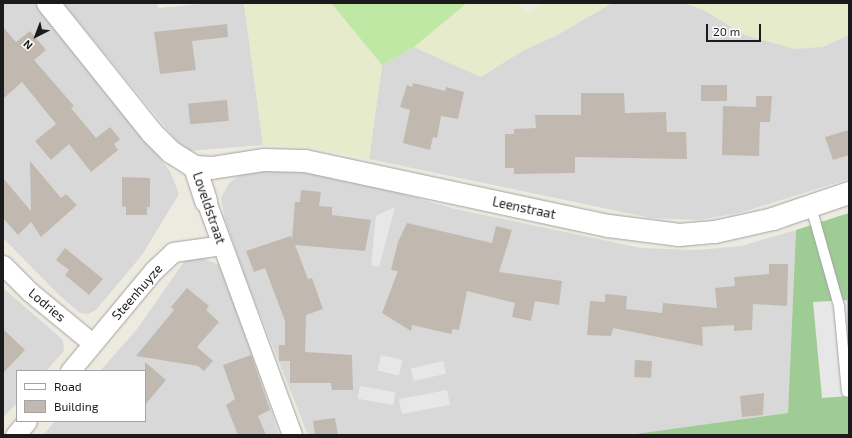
<!DOCTYPE html>
<style>
body{margin:0}
#map{position:relative;width:852px;height:438px;overflow:hidden;background:#edeae0;font-family:"Exo 2",sans-serif}
div>[style]{position:absolute}
.residential>*{inset:0;background:#d9d8d8}
.farmland>*{inset:0;background:#e6eccb}
.grass>*{inset:0;background:#bfe8a5}
.forest>*{inset:0;background:#9fcc95}
.parking>*{inset:0;background:#e7e7e7;transform-origin:0 0}
.building>*{inset:0;background:#c1b9b0;transform-origin:0 0}
.roads{filter:drop-shadow(0 0 1px #a2a2a2) drop-shadow(0 0 1px #a2a2a2)}
.service>*{height:10px;margin:-5px;padding:0 5px;transform-origin:5px;border-radius:5px;background:#fff}
.minor>*{height:19px;margin:-9.5px;padding:0 9.5px;transform-origin:9.5px;border-radius:9.5px;background:#fff}
.tertiary>*{height:22px;margin:-11px;padding:0 11px;transform-origin:11px;border-radius:11px;background:#fff}
span{translate:-50% -50%;white-space:nowrap;text-align:center;line-height:1.15;-webkit-text-stroke:3px #fff;paint-order:stroke}
.street-label{font-size:13px;color:#1b1b1b}
.frame{position:absolute;inset:0;border:4px solid #1b1b1b;pointer-events:none}
.legend{position:absolute;left:16px;top:370px;width:130px;height:52px;box-sizing:border-box;background:#fff;border:1px solid #a4a4a4;margin:0;padding:5px 7px;list-style:none;font-size:12px;color:#1b1b1b}
.legend li{display:flex;align-items:center;gap:8px;height:20px}
.legend b{width:20px;border:1px solid #a4a4a4}
.north{position:absolute;left:16px;top:16px;width:40px;height:40px;-webkit-text-stroke:3px #fff;paint-order:stroke;rotate:222deg;font-size:11px;font-weight:700;line-height:16px;text-align:center;color:#1b1b1b}
.north::after{content:'';display:block;margin:auto;width:14px;height:18px;background:#1b1b1b;clip-path:polygon(50% 0,100% 100%,50% 72%,0 100%)}
.scale{position:absolute;left:706px;top:24px;width:55px;height:18px;box-sizing:border-box;border:2px solid #1b1b1b;border-top:0;padding-left:5px;font-size:12px;line-height:14px;white-space:nowrap;color:#1b1b1b;-webkit-text-stroke:3px #fff;paint-order:stroke}
</style>
<div id="map">
<div class="residential">
<div style="clip-path:polygon(3px 3px,34px 3px,170px 171px,179px 194px,142px 255px,96px 310px,88px 314px,80px 313px,60px 296px,3px 238px)"></div>
<div style="clip-path:polygon(63px 3px,157px 3px,158px 8px,211px 3px,244px 3px,263px 145px,188px 151px,175px 139px)"></div>
<div style="clip-path:polygon(612px 3px,685px 3px,704px 10px,745px 35px,770px 41px,822px 47px,849px 35px,849px 179px,739px 213px,699px 220px,651px 218px,369px 159px,382px 65px,414px 47px,481px 77px,522px 51px,557px 35px)"></div>
<div style="clip-path:polygon(264px 169px,324px 171px,455px 209px,641px 248px,697px 250px,741px 246px,796px 230px,788px 413px,635px 434px,308px 435px,244px 274px,225px 219px,221px 198px,229px 183px,243px 173px)"></div>
<div style="clip-path:polygon(194px 255px,220px 265px,252px 350px,279px 435px,43px 435px,55px 421px,145px 421px,145px 371px,100px 371px,137px 329px,186px 259px)"></div>
<div style="clip-path:polygon(3px 288px,63px 340px,64px 351px,46px 371px,17px 371px,17px 403px,3px 417px)"></div>
</div>
<div class="farmland">
<div style="clip-path:polygon(244px 3px,331px 3px,382px 65px,369px 159px,319px 149px,263px 145px)"></div>
<div style="clip-path:polygon(467px 3px,518px 3px,528px 15px,542px 3px,612px 3px,557px 35px,522px 51px,481px 77px,414px 47px)"></div>
<div style="clip-path:polygon(685px 3px,849px 3px,849px 35px,822px 47px,795px 49px,745px 35px,704px 10px)"></div>
</div>
<div class="grass">
<div style="clip-path:polygon(331px 3px,467px 3px,414px 47px,382px 65px)"></div>
</div>
<div class="forest">
<div style="clip-path:polygon(849px 213px,849px 435px,539px 435px,635px 434px,788px 413px,796px 230px)"></div>
</div>
<div class="parking">
<div style="clip-path:polygon(395px 207px,379px 267px,371px 265px,376px 216px)"></div>
<div style="clip-path:polygon(847px 300px,849px 396px,822px 398px,813px 302px)"></div>
<div style="left:381px;top:355px;width:22px;height:16px;rotate:13deg"></div>
<div style="left:443px;top:361px;width:13px;height:33px;rotate:77deg"></div>
<div style="left:360px;top:386px;width:36px;height:13px;rotate:10deg"></div>
<div style="left:447px;top:390px;width:15px;height:49px;rotate:79deg"></div>
</div>
<div class="building">
<div style="clip-path:polygon(227px 24px,228px 37px,192px 41px,196px 70px,160px 74px,154px 32px)"></div>
<div style="clip-path:polygon(3px 27px,16px 42px,30px 31px,46px 50px,34px 60px,74px 106px,71px 108px,96px 138px,110px 127px,120px 139px,114px 144px,118px 150px,91px 172px,69px 144px,51px 160px,35px 141px,56px 124px,22px 82px,3px 99px)"></div>
<div style="clip-path:polygon(413px 83px,445px 91px,446px 87px,464px 92px,458px 119px,441px 116px,437px 138px,433px 137px,430px 150px,403px 143px,410px 110px,400px 107px,407px 85px,412px 87px)"></div>
<div style="left:701px;top:85px;width:26px;height:16px"></div>
<div style="clip-path:polygon(581px 93px,624px 93px,625px 113px,666px 112px,667px 132px,686px 132px,687px 159px,575px 157px,575px 173px,514px 174px,514px 168px,505px 168px,505px 134px,514px 134px,514px 129px,536px 128px,535px 115px,581px 115px)"></div>
<div style="clip-path:polygon(756px 96px,772px 96px,770px 122px,760px 122px,759px 156px,722px 155px,723px 106px,756px 107px)"></div>
<div style="left:227px;top:100px;width:21px;height:39px;rotate:85deg"></div>
<div style="clip-path:polygon(849px 130px,849px 155px,833px 160px,825px 137px)"></div>
<div style="clip-path:polygon(30px 161px,61px 198px,66px 194px,77px 205px,41px 237px,31px 222px,18px 235px,3px 218px,3px 178px,31px 211px)"></div>
<div style="clip-path:polygon(122px 177px,150px 178px,150px 207px,147px 207px,147px 215px,126px 215px,126px 207px,122px 206px)"></div>
<div style="clip-path:polygon(301px 190px,321px 192px,319px 206px,332px 207px,332px 215px,371px 220px,365px 251px,295px 245px,308px 279px,312px 278px,323px 309px,306px 315px,305px 352px,352px 355px,353px 390px,332px 390px,331px 383px,290px 383px,290px 361px,279px 361px,279px 345px,285px 345px,285px 321px,265px 268px,254px 272px,246px 251px,291px 236px,292px 239px,295px 202px,300px 202px)"></div>
<div style="clip-path:polygon(407px 223px,492px 243px,496px 226px,512px 230px,499px 272px,562px 281px,559px 305px,535px 301px,531px 321px,512px 317px,515px 303px,467px 291px,459px 330px,453px 329px,451px 334px,412px 325px,411px 331px,382px 313px,398px 271px,391px 270px,398px 242px)"></div>
<div style="clip-path:polygon(65px 248px,103px 279px,89px 295px,65px 275px,69px 270px,56px 260px)"></div>
<div style="clip-path:polygon(769px 264px,788px 264px,787px 306px,753px 304px,752px 330px,734px 331px,734px 325px,702px 327px,703px 346px,613px 328px,611px 336px,587px 335px,590px 301px,605px 302px,605px 294px,627px 296px,626px 309px,662px 313px,663px 303px,717px 308px,715px 288px,735px 286px,734px 277px,769px 274px)"></div>
<div style="clip-path:polygon(187px 288px,209px 306px,206px 310px,219px 322px,197px 347px,213px 361px,204px 371px,198px 366px,136px 356px,174px 310px,171px 307px)"></div>
<div style="clip-path:polygon(3px 329px,25px 350px,3px 373px)"></div>
<div style="clip-path:polygon(251px 355px,270px 410px,258px 416px,266px 435px,238px 435px,226px 405px,235px 399px,223px 365px)"></div>
<div style="left:635px;top:360px;width:17px;height:17px;rotate:3deg"></div>
<div style="clip-path:polygon(145px 362px,166px 380px,145px 405px)"></div>
<div style="clip-path:polygon(764px 393px,763px 415px,742px 417px,740px 396px)"></div>
<div style="clip-path:polygon(335px 418px,338px 435px,315px 435px,313px 421px)"></div>
</div>
<div class="roads">
<div class="service">
<div style="left:811px;top:207px;width:103px;rotate:74.2deg"></div>
<div style="left:839px;top:306px;width:86px;rotate:84.7deg"></div>
</div>
<div class="minor">
<div style="left:206px;top:201px;width:249px;rotate:69.8deg"></div>
<div style="left:3px;top:265px;width:38px;rotate:45deg"></div>
<div style="left:30px;top:292px;width:80px;rotate:39.4deg"></div>
<div style="left:70px;top:371px;width:131px;rotate:-50.3deg"></div>
<div style="left:154px;top:270px;width:26px;rotate:-43deg"></div>
<div style="left:173px;top:252px;width:49px;rotate:-8.1deg"></div>
<div style="left:15px;top:435px;width:18px;rotate:-49deg"></div>
</div>
<div class="tertiary">
<div style="left:48px;top:3px;width:166px;rotate:51.3deg"></div>
<div style="left:152px;top:133px;width:27px;rotate:45deg"></div>
<div style="left:171px;top:152px;width:28px;rotate:32deg"></div>
<div style="left:195px;top:167px;width:36px;rotate:72deg"></div>
<div style="left:195px;top:167px;width:17px;rotate:3deg"></div>
<div style="left:212px;top:168px;width:53px;rotate:-8.7deg"></div>
<div style="left:264px;top:160px;width:41px;rotate:1.4deg"></div>
<div style="left:305px;top:161px;width:311px;rotate:12.1deg"></div>
<div style="left:609px;top:226px;width:71px;rotate:7.3deg"></div>
<div style="left:679px;top:235px;width:36px;rotate:-5deg"></div>
<div style="left:715px;top:232px;width:59px;rotate:-12.6deg"></div>
<div style="left:773px;top:219px;width:80px;rotate:-18.9deg"></div>
</div>
</div>
<div class="street-label">
<span style="left:209px;top:208px;rotate:71deg">Loveldstraat</span>
<span style="left:524px;top:208px;rotate:12deg">Leenstraat</span>
<span style="left:137px;top:292px;rotate:-49deg">Steenhuyze</span>
<span style="left:47px;top:305px;rotate:40deg">Lodries</span>
</div>
<div class="frame"></div>
<ul class="legend">
<li><b style="height:5px;background:#fff"></b>Road</li>
<li><b style="height:11px;background:#c1b9b0"></b>Building</li>
</ul>
<div class="north">N</div>
<div class="scale">20 m</div>
</div>
